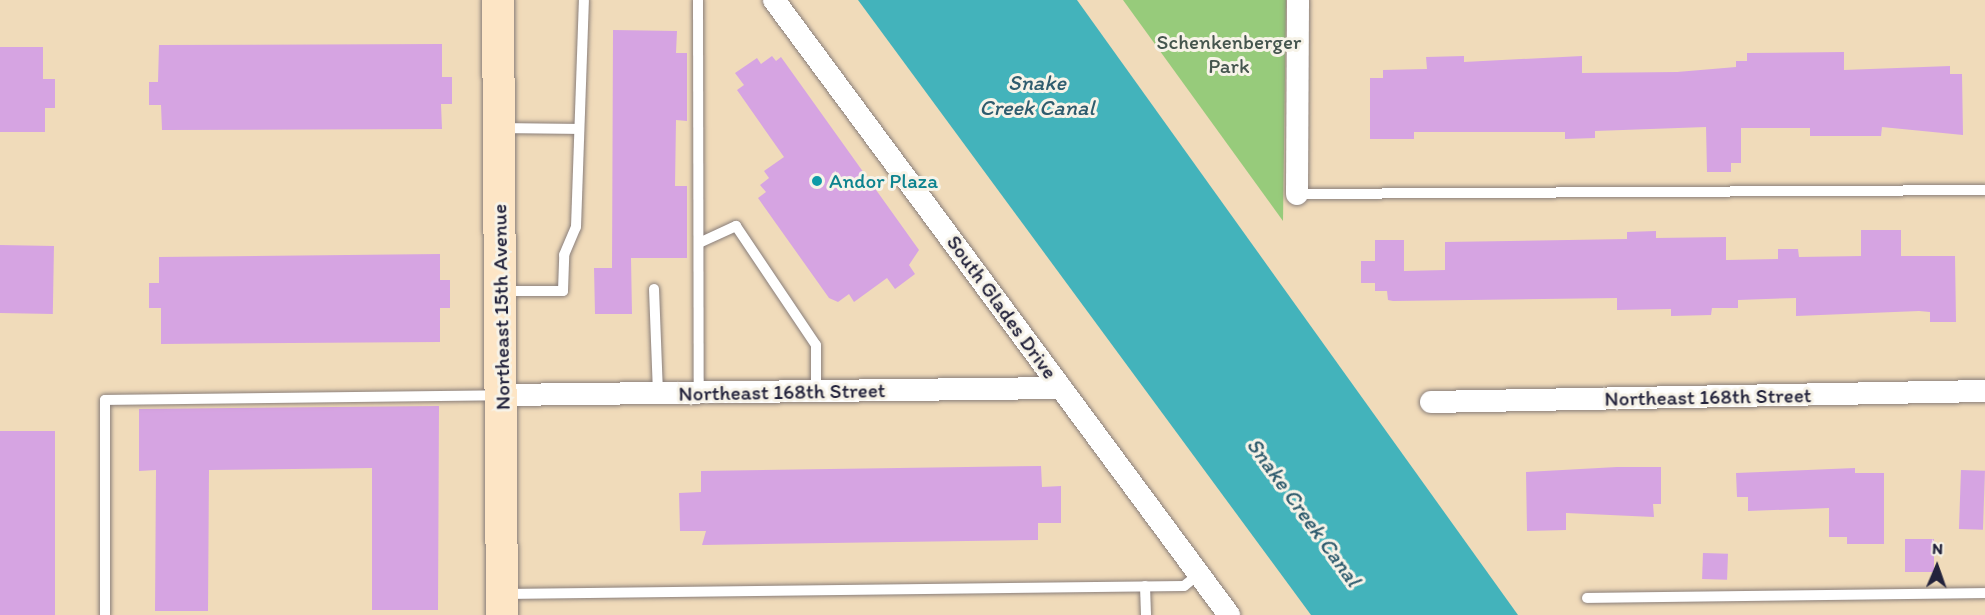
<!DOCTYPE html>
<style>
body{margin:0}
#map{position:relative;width:1985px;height:615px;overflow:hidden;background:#f0dbba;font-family:Itim,sans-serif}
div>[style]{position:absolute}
.green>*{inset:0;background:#97cb7b}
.water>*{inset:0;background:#43b3bb}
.building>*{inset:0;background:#d6a4e2;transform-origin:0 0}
.roads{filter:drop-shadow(0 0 2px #897e7a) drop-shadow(0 0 2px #897e7a)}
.lane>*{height:10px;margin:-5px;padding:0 5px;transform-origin:5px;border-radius:5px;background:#fff}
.street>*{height:22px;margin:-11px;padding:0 11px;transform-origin:11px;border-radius:11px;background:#fff}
.secondary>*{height:32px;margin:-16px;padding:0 16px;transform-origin:16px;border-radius:16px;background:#fde5c5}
.dots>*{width:16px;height:16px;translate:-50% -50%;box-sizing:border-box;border:3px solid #f7f3e8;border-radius:50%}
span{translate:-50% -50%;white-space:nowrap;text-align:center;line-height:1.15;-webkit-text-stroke:6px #f7f3e8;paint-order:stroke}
.park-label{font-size:21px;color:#45554e}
.culture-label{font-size:21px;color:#0d838f}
.left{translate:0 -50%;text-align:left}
.street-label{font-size:21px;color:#22223b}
.water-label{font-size:22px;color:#2f5c6e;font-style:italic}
.north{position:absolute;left:1907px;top:537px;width:60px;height:60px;-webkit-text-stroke:4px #f7f3e8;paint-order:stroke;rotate:2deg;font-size:16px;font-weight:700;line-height:24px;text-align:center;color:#22223b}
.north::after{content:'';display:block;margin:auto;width:21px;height:27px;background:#22223b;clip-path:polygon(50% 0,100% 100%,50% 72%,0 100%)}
</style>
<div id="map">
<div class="green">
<div style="clip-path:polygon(1123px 0,1286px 0,1283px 221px)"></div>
</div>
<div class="water">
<div style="clip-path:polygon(858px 0,1077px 0,1518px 615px,1311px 615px)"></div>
</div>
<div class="building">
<div style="clip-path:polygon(613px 30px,677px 31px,676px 53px,687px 53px,687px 121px,676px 120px,675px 186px,687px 186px,687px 258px,631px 258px,632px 314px,595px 314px,594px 268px,612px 268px)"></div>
<div style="clip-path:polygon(442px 44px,442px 77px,452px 77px,452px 104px,441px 104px,442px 129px,162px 130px,161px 105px,149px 105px,149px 82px,158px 82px,159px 45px)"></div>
<div style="clip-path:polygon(0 47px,43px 47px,43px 79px,55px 79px,55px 108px,45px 108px,45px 132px,0 132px)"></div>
<div style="clip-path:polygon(1844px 52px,1844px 70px,1950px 66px,1950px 74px,1962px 74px,1963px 135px,1882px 127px,1881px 136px,1810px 136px,1810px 128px,1741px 128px,1741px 163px,1731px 163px,1731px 172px,1707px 172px,1706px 127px,1595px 131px,1595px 138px,1565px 139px,1565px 132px,1414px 132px,1414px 139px,1370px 139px,1370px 78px,1383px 78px,1383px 70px,1427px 69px,1426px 57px,1464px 56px,1464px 62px,1582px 56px,1582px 73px,1677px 72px,1736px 67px,1736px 61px,1747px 61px,1747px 53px)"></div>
<div style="clip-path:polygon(772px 56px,776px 61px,781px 57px,919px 250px,909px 265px,915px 274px,895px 289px,887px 278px,854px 302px,849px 294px,838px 302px,829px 298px,758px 198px,766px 192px,760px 185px,769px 178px,764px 171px,784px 157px,737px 90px,744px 85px,735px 73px,757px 58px,761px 64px)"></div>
<div style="clip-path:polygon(1861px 230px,1901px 230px,1901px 256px,1955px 256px,1956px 322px,1930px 322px,1930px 312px,1919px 311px,1796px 316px,1796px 298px,1738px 300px,1738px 308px,1712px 308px,1711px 315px,1671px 316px,1671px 309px,1617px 310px,1617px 298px,1393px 301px,1388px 300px,1387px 291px,1375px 291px,1375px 283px,1361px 283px,1361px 261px,1375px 261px,1375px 240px,1404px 240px,1404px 271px,1445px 270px,1445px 242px,1627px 239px,1627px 232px,1656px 231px,1656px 238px,1726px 237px,1726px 260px,1778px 259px,1778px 249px,1798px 249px,1799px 257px,1861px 256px)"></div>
<div style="left:0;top:245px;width:54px;height:68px;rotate:1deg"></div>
<div style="clip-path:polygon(440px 254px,440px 280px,450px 280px,450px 308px,440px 308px,440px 342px,161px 344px,161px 308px,149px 308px,149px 283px,159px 283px,159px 257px)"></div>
<div style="clip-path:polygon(439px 406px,438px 610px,372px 610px,372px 468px,209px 470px,208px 611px,155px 611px,156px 470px,139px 471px,139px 409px)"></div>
<div style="left:0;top:431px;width:55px;height:184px"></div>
<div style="clip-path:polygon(1041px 466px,1042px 487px,1061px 486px,1061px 523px,1038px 523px,1038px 540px,702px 545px,706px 531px,680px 531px,679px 493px,701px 492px,701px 471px)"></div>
<div style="clip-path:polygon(1617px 467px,1661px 467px,1661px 504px,1653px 504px,1654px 517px,1566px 513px,1566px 530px,1527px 531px,1526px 472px)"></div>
<div style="clip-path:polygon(1855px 468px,1855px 473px,1884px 473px,1884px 544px,1847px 544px,1847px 537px,1829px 537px,1829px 508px,1748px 511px,1748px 497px,1737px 497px,1736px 473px)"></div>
<div style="left:1961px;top:470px;width:24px;height:59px;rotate:2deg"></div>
<div style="left:1905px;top:539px;width:29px;height:33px"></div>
<div style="left:1703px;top:553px;width:25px;height:26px;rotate:2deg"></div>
</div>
<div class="roads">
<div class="lane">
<div style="left:698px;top:0;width:393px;rotate:89.9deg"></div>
<div style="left:502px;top:128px;width:77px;rotate:0.7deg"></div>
<div style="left:1297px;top:194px;width:688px;rotate:-0.33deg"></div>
<div style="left:699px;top:243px;width:41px;rotate:-24.7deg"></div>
<div style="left:736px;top:226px;width:143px;rotate:56.1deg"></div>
<div style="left:816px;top:345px;width:46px;rotate:90deg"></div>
<div style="left:654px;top:289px;width:104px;rotate:87.8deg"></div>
<div style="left:503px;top:291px;width:60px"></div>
<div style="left:563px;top:291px;width:36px;rotate:-88deg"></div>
<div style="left:564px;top:255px;width:30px;rotate:-67deg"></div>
<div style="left:576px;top:227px;width:227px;rotate:-88deg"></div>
<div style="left:1145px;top:586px;width:29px;rotate:88deg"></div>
<div style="left:504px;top:594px;width:680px;rotate:-0.67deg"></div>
<div style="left:1184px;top:586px;width:19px;rotate:-39deg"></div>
<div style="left:1587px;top:598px;width:398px;rotate:-0.7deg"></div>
<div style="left:105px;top:615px;width:215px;rotate:-90deg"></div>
<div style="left:105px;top:400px;width:393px;rotate:-0.7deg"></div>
</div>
<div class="street">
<div style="left:774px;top:0;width:765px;rotate:53.5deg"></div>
<div style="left:1297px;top:194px;width:194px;rotate:-89.7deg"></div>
<div style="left:502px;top:395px;width:559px;rotate:-0.72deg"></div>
<div style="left:1431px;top:402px;width:554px;rotate:-1.14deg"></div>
</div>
<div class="secondary">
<div style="left:498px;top:0;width:615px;rotate:89.63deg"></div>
</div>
</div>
<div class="dots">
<div style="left:817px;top:181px;background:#0f9aa8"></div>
</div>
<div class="park-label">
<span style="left:1229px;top:54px">Schenkenberger<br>Park</span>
</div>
<div class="culture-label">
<span class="left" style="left:829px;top:181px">Andor Plaza</span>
</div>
<div class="street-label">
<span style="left:501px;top:307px;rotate:-91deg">Northeast 15th Avenue</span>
<span style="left:1002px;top:307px;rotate:54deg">South Glades Drive</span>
<span style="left:782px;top:392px;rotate:-1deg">Northeast 168th Street</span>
<span style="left:1708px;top:397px;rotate:-1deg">Northeast 168th Street</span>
</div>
<div class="water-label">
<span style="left:1037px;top:95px">Snake<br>Creek Canal</span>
<span style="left:1304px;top:512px;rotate:54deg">Snake Creek Canal</span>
</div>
<div class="north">N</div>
</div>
